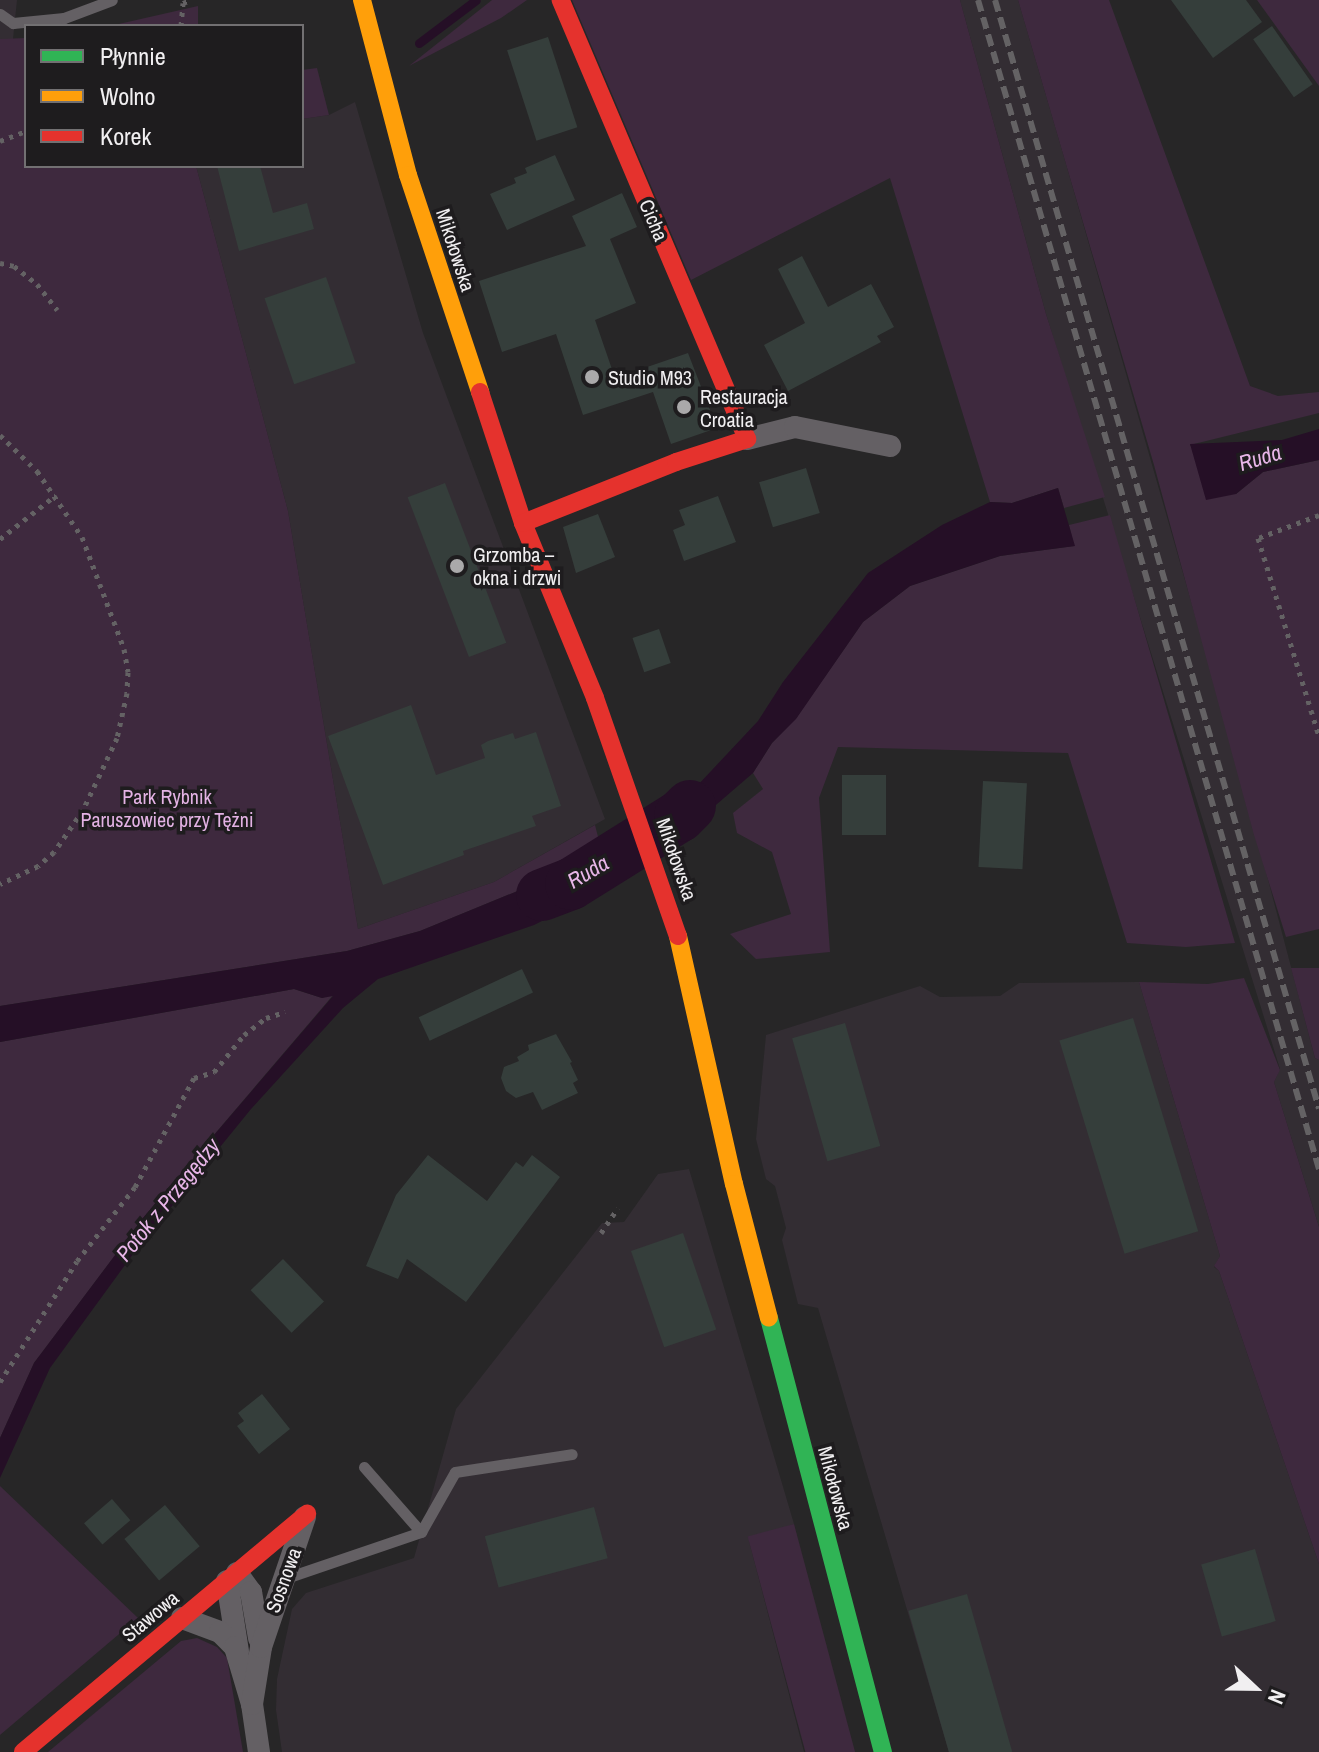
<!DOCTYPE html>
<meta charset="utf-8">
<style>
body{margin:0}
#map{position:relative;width:1319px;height:1752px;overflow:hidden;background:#272627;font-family:"Archivo Narrow",sans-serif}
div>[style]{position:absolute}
.built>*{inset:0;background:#332d33}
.green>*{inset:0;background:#3e293e;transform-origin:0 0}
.water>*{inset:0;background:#250f26}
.stream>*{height:9px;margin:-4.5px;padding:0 4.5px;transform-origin:4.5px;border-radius:4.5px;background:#250f26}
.river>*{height:52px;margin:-26px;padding:0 26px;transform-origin:26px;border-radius:26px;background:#250f26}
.building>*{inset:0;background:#353e3b;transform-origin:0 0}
.path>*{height:5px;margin-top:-2.5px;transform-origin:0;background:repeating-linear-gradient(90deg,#646264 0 4px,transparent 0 10px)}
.lane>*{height:11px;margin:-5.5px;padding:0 5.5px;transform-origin:5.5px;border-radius:5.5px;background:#646064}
.street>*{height:22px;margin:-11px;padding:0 11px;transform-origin:11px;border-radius:11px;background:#646064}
.fast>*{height:18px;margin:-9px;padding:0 9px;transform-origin:9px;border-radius:9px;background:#30b455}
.slow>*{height:18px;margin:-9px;padding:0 9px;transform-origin:9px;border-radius:9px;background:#ff9f0a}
.jam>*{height:18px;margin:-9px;padding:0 9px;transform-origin:9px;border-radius:9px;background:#e5322d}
.rail>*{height:6px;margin-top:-3px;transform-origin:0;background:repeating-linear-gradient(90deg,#646264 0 12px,transparent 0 18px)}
.dots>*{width:22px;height:22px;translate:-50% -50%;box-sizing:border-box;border:4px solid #1e1c1e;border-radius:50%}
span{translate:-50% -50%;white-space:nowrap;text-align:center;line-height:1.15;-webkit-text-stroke:7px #1e1c1e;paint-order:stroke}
.street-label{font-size:20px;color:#f1eff1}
.poi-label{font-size:20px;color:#f1eff1}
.left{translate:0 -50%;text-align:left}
.park-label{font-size:20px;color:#e3b2e4}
.water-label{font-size:22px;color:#e8b6e8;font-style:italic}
.legend{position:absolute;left:24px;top:24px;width:280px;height:144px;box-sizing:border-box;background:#1e1c1e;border:2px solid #727072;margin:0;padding:10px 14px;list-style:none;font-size:24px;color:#f1eff1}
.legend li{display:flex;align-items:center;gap:16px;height:40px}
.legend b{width:40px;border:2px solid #727072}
.north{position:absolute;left:1215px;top:1648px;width:80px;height:80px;-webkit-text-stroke:6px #1e1c1e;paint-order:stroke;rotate:112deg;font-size:22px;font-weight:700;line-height:32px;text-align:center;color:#f1eff1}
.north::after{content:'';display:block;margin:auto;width:28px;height:36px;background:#f1eff1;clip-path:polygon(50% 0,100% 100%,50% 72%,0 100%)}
</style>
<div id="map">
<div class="built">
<div style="clip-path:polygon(0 0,17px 0,13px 39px,0 39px)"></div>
<div style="clip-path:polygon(960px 0,1018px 0,1066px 164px,1237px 762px,1315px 1058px,1319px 1060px,1319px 1227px,1274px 1082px,1280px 1069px,1046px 314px)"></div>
<div style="clip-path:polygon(355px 102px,423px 333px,605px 819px,494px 882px,358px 929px,288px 511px,196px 166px,302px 166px,302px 119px,329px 115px)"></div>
<div style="clip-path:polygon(1139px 982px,1220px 1256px,1214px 1267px,1219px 1271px,1319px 1564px,1319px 1752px,949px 1752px,818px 1308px,798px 1304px,782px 1240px,786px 1228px,775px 1186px,766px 1179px,756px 1139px,766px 1035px,920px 986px,940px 997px,1000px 996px,1019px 983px)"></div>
<div style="clip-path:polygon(689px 1169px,794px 1524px,749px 1541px,804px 1752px,282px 1752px,276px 1710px,277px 1679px,292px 1609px,306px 1593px,414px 1558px,456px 1409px,602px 1223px,624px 1222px,658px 1174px)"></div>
</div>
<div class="green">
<div style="clip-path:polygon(492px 0,527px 0,501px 18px,409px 66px)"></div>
<div style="clip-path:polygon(572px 0,960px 0,1046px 314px,1105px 497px,1064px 508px,1058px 488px,1012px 503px,990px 502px,890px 178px,691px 280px)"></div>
<div style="clip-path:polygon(1018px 0,1109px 0,1250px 386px,1278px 396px,1319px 392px,1319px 413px,1190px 445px,1236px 494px,1263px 472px,1319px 460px,1319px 929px,1286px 937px,1254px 835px,1154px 465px)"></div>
<div style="clip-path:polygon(1257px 0,1319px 0,1319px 86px)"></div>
<div style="clip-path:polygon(198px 6px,198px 26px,110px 26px)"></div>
<div style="clip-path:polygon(26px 38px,26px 166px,196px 166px,288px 511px,358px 929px,494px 882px,595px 825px,603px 856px,420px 931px,347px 951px,0 1006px,0 39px)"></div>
<div style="clip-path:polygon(317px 68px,329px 115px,302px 119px,302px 70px)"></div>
<div style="clip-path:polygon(1110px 515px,1235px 943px,1186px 947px,1127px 943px,1068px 753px,838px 747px,819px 798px,830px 952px,756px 959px,730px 934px,791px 914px,772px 852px,737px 833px,733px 813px,763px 789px,753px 773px,772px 743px,796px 718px,863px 622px,910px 586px,1000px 556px,1074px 546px,1069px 525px)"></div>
<div style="clip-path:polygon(1291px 968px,1319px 968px,1319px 1060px,1315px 1058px)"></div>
<div style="clip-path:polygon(1244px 978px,1280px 1070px,1274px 1082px,1319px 1227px,1319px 1564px,1219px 1271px,1214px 1266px,1220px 1256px,1139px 982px,1208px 984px)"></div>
<div style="clip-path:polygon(294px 989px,322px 998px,334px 994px,143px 1218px,34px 1363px,0 1438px,0 1042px)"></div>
<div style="clip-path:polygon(0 1486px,138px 1618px,0 1735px)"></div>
<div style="left:794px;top:1524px;width:236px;height:48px;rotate:75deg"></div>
<div style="clip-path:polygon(197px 1638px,217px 1647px,227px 1658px,243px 1752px,48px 1752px,181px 1641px)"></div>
</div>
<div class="water">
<div style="clip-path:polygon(1319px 429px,1319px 460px,1263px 472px,1236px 494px,1206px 500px,1190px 444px,1282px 440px)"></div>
<div style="clip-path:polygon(1058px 488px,1075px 546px,1000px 556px,910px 586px,863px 622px,796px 719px,772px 743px,753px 773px,666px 848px,656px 815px,697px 786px,758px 721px,783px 682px,868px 573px,942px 525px,990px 502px,1012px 503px)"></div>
<div style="clip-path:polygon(603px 856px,612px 886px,534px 925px,378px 979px,343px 1008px,251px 1109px,133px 1254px,50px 1368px,0 1478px,0 1438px,34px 1363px,143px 1218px,333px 996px,322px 998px,294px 989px,0 1042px,0 1006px,347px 951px,420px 931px)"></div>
</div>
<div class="stream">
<div style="left:419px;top:43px;width:71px;rotate:-37deg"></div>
</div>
<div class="river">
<div style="left:542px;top:895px;width:31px;rotate:-21deg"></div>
<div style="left:571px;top:884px;width:128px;rotate:-32deg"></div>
<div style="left:680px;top:816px;width:14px;rotate:-45deg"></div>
</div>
<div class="building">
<div style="clip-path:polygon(1171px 0,1246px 0,1262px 22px,1213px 58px)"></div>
<div style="left:1272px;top:26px;width:71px;height:23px;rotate:55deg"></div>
<div style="left:548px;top:37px;width:95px;height:43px;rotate:72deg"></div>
<div style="clip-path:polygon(555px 155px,575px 200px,507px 230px,490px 194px,516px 183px,514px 178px,527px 173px,525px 168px)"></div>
<div style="clip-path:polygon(217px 166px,260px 166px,273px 213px,307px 203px,314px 229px,239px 251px)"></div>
<div style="clip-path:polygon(622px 193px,637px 227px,610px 239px,636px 303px,595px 320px,615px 378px,688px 353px,717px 428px,671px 444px,653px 392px,583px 415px,556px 334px,502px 352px,479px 281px,586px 246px,572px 216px)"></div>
<div style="clip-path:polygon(802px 256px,828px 307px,871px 284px,894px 327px,877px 336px,881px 342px,788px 391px,764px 345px,805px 323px,778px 269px)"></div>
<div style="left:326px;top:277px;width:91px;height:65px;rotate:71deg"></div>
<div style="left:806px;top:468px;width:47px;height:49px;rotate:73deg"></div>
<div style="left:445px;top:483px;width:171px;height:40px;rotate:69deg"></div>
<div style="clip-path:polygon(718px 496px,736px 542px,684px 561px,673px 530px,685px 525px,679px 510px)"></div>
<div style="clip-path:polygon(598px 514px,615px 557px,576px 573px,563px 527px)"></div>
<div style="left:659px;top:629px;width:36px;height:28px;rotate:71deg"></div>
<div style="clip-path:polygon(411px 705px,436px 775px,485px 758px,481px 745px,488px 741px,513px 733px,515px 739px,536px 732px,561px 806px,532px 816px,536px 826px,463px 851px,464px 855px,383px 885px,328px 736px)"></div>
<div style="left:842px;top:775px;width:44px;height:60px"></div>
<div style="left:983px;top:781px;width:44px;height:86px;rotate:3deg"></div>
<div style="left:522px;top:969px;width:26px;height:114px;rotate:65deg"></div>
<div style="left:1133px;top:1018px;width:223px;height:77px;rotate:73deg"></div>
<div style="left:845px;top:1023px;width:128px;height:55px;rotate:74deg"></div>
<div style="clip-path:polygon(556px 1034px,572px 1062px,570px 1063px,578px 1080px,573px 1083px,578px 1093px,542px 1110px,533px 1092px,516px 1098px,506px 1091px,501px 1078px,504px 1067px,519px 1061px,517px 1057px,529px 1050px,528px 1045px)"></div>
<div style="clip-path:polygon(428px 1155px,487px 1201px,516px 1162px,523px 1167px,532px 1155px,560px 1177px,466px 1302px,407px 1259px,398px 1279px,366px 1266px,396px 1195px)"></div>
<div style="left:683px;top:1233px;width:102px;height:55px;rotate:71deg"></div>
<div style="left:283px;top:1259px;width:59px;height:45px;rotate:46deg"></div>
<div style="clip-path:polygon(262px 1394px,290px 1429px,259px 1454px,237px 1426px,244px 1421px,238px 1413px)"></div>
<div style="left:112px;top:1499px;width:28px;height:37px;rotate:49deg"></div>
<div style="left:165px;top:1505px;width:54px;height:53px;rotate:50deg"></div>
<div style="left:594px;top:1507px;width:53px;height:113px;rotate:75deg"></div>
<div style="left:1255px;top:1549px;width:75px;height:56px;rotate:74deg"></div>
<div style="left:967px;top:1594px;width:164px;height:61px;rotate:74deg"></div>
</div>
<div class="path">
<div style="left:181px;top:26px;width:23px;rotate:-85deg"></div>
<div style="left:183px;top:3px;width:8px;rotate:-23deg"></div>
<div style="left:0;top:141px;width:28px;rotate:-21deg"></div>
<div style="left:0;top:263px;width:14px;rotate:12deg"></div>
<div style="left:14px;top:266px;width:29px;rotate:38deg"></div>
<div style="left:37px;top:284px;width:33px;rotate:52deg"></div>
<div style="left:0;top:435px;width:52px;rotate:44.2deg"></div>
<div style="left:37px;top:471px;width:80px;rotate:55.7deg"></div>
<div style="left:82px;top:537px;width:120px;rotate:69.4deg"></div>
<div style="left:124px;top:649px;width:23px;rotate:80deg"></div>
<div style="left:128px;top:672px;width:21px;rotate:93deg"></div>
<div style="left:127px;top:693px;width:46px;rotate:102.5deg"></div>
<div style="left:117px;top:738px;width:80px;rotate:115.3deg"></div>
<div style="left:83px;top:810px;width:51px;rotate:124.6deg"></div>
<div style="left:54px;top:852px;width:21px;rotate:139deg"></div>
<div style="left:38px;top:866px;width:42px;rotate:154.7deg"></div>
<div style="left:1319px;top:515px;width:65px;rotate:159.3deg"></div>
<div style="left:1258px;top:538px;width:207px;rotate:72.9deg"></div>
<div style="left:0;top:539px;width:71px;rotate:-38.2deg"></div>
<div style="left:601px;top:1233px;width:30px;rotate:-56deg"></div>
<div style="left:0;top:1382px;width:143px;rotate:-57.5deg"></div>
<div style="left:77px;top:1261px;width:94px;rotate:-51.9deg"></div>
<div style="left:135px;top:1187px;width:124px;rotate:-61.6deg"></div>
<div style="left:194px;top:1078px;width:21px;rotate:-17deg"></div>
<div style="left:214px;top:1072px;width:48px;rotate:-51deg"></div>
<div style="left:244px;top:1035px;width:28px;rotate:-38deg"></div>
<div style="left:266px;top:1018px;width:20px;rotate:-18deg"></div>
</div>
<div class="lane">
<div style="left:0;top:14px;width:16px;rotate:35deg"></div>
<div style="left:13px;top:23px;width:51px;rotate:-5.6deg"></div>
<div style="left:64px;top:18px;width:51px;rotate:-20.6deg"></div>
<div style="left:364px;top:1467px;width:86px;rotate:48.8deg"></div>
<div style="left:421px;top:1532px;width:69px;rotate:-60.5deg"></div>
<div style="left:455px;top:1472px;width:118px;rotate:-8.7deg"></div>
<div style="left:286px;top:1578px;width:143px;rotate:-18.8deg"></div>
</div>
<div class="street">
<div style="left:747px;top:439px;width:49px;rotate:-14deg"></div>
<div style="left:795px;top:427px;width:97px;rotate:11.3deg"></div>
<div style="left:237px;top:1573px;width:24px;rotate:54deg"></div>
<div style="left:251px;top:1592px;width:47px;rotate:80.1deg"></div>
<div style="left:227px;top:1581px;width:71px;rotate:81.1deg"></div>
<div style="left:182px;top:1618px;width:40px;rotate:20.2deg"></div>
<div style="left:220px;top:1632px;width:21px;rotate:45deg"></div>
<div style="left:235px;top:1647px;width:59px;rotate:73.4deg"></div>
<div style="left:252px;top:1704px;width:49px;rotate:81.7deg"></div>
<div style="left:252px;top:1704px;width:58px;rotate:-81deg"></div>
<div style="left:261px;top:1647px;width:137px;rotate:-71.3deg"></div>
</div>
<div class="fast">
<div style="left:769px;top:1318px;width:449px;rotate:75.3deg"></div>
</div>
<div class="slow">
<div style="left:362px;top:0;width:181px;rotate:75.3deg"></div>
<div style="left:408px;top:175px;width:229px;rotate:71.6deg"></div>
<div style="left:678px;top:936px;width:254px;rotate:77.3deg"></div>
<div style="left:734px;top:1184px;width:138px;rotate:75.4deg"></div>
</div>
<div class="jam">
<div style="left:480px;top:392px;width:138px;rotate:71.8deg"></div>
<div style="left:523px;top:523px;width:189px;rotate:67.6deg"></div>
<div style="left:595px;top:698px;width:252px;rotate:70.8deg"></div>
<div style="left:523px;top:523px;width:165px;rotate:-21.7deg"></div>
<div style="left:676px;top:462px;width:75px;rotate:-17.9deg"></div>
<div style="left:747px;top:439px;width:477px;rotate:-113deg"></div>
<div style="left:23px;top:1752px;width:371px;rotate:-40deg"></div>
</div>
<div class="rail">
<div style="left:978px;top:0;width:1218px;rotate:73.74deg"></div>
<div style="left:995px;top:0;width:1155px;rotate:73.71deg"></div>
</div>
<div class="dots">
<div style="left:592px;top:377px;background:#aaa9aa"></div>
<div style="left:684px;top:407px;background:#aaa9aa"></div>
<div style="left:457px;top:566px;background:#aaa9aa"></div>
</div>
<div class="street-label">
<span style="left:654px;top:220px;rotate:67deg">Cicha</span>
<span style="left:456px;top:250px;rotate:72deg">Mikołowska</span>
<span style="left:677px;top:859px;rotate:71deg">Mikołowska</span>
<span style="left:836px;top:1488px;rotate:75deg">Mikołowska</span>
<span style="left:283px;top:1580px;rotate:-70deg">Sosnowa</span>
<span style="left:150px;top:1616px;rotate:-40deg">Stawowa</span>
</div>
<div class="poi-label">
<span class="left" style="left:608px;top:377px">Studio M93</span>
<span class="left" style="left:700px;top:408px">Restauracja<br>Croatia</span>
<span class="left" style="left:473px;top:566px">Grzomba –<br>okna i drzwi</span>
</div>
<div class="park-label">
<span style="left:167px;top:808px">Park Rybnik<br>Paruszowiec przy Tężni</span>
</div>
<div class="water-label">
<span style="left:1260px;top:458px;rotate:-17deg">Ruda</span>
<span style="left:588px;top:872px;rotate:-30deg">Ruda</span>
<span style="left:168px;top:1200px;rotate:-51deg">Potok z Przegędzy</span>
</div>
<ul class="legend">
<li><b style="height:10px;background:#30b455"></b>Płynnie</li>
<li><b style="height:10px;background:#ff9f0a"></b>Wolno</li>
<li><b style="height:10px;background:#e5322d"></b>Korek</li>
</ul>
<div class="north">N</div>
</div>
